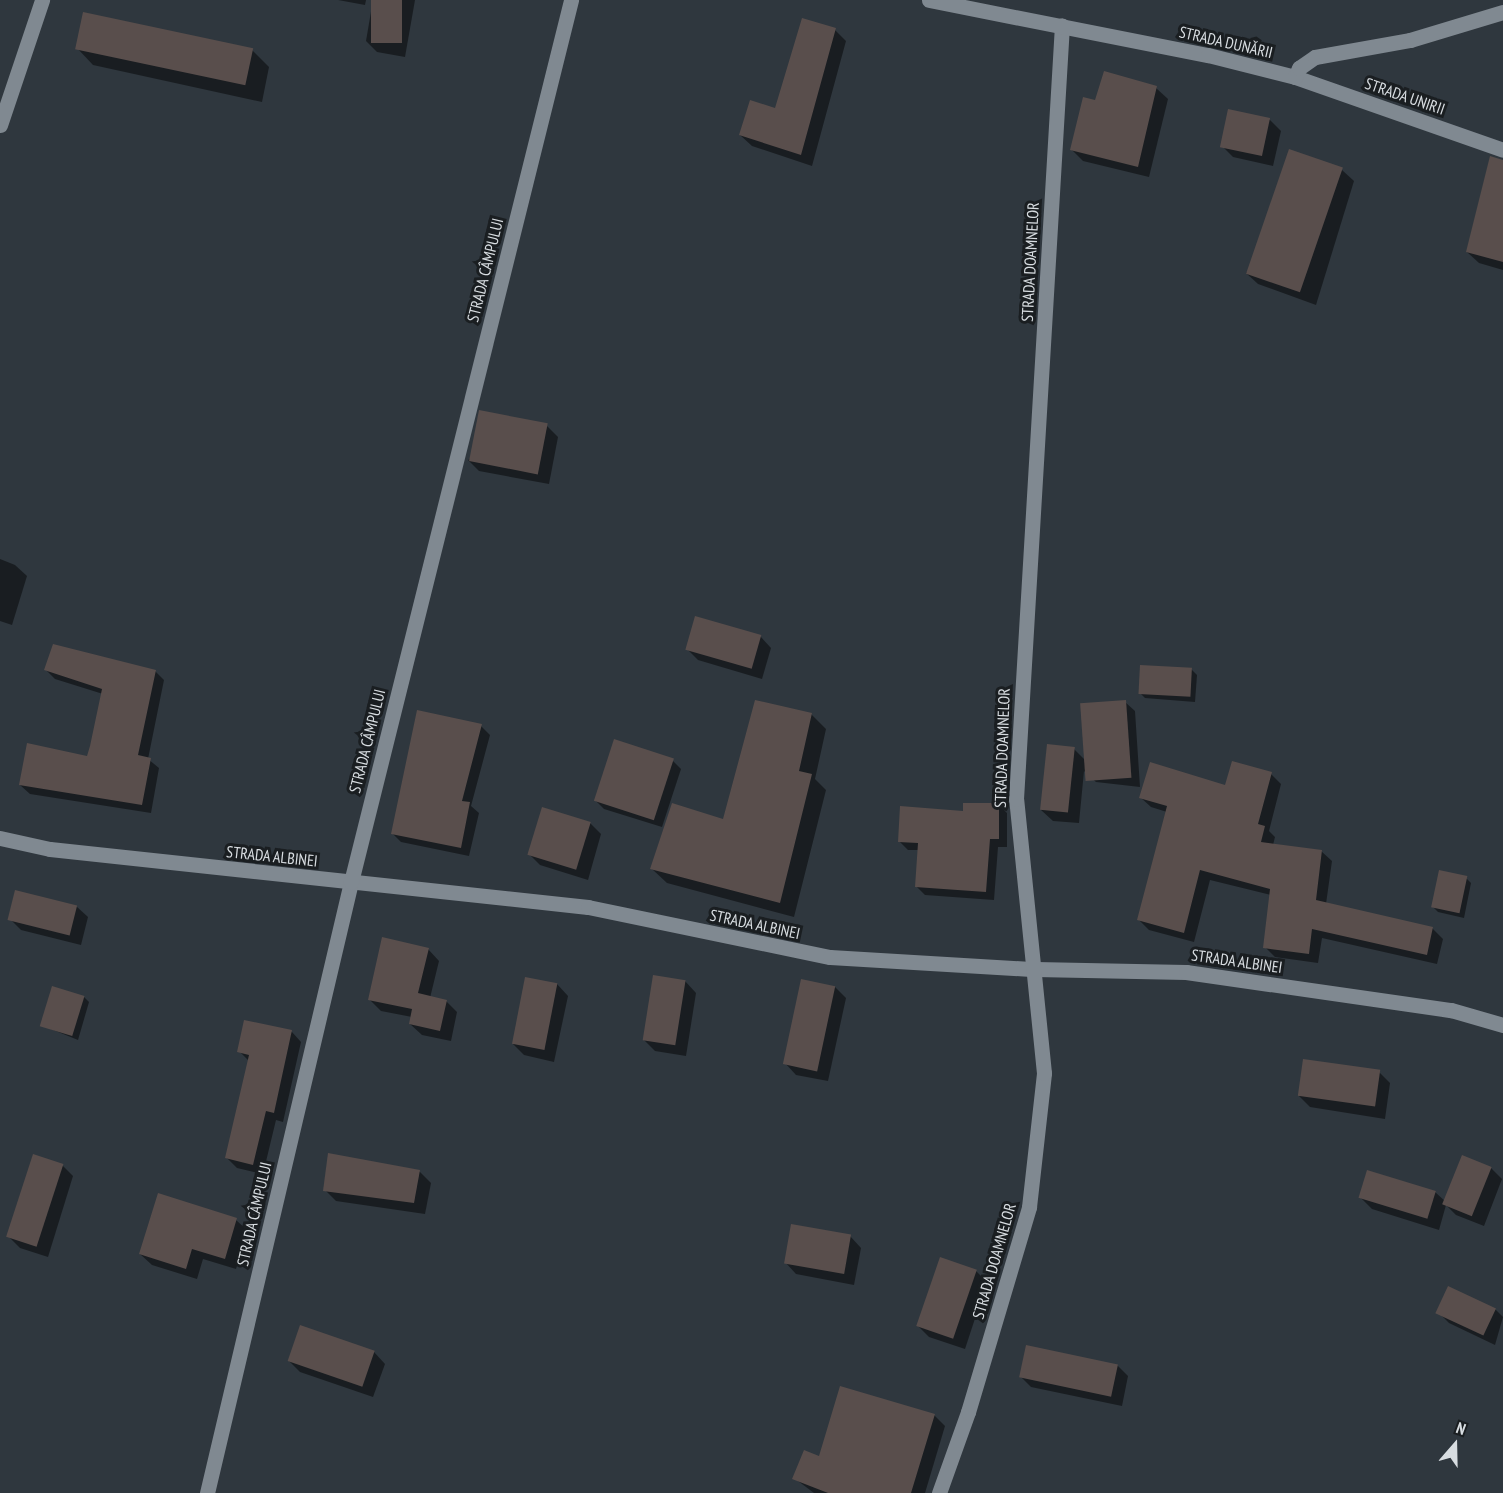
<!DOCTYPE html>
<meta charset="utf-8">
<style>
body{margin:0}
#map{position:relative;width:1503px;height:1493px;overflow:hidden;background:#2f373e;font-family:"PT Sans Narrow",sans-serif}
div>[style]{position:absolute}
.shadow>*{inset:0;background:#0007}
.building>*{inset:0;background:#594e4c;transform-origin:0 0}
.minor>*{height:15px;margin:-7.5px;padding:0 7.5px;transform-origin:7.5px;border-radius:7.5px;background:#808991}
.secondary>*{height:15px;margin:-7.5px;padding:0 7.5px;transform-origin:7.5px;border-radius:7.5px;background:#808991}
span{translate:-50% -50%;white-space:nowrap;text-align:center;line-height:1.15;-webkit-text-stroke:6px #1a1e21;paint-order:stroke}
.street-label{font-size:16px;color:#d8dde1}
.north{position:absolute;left:1425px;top:1415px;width:60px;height:60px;-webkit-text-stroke:4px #1a1e21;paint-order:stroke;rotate:20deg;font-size:16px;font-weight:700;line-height:24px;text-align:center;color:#d8dde1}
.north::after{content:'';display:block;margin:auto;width:21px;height:27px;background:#d8dde1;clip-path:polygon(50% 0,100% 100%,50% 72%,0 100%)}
</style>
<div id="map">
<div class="shadow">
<div style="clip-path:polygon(338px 0,366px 0,365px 5px)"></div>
<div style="clip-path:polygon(373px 0,415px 0,405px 57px,377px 52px,366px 41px)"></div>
<div style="clip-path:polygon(835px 30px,846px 41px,812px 166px,752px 146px,740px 135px,776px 110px)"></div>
<div style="clip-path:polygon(77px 48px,252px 50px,269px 67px,262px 102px,93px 65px)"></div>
<div style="clip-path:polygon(1156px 88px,1168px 99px,1149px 177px,1083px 161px,1072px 150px)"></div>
<div style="clip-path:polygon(1230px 111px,1270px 120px,1281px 131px,1273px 166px,1233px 157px,1222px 146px)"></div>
<div style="clip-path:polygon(1342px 170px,1354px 181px,1316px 305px,1258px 284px,1246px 273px)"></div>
<div style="clip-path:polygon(1503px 194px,1503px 270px,1479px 263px,1467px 252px)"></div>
<div style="clip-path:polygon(547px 426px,558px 437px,549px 484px,479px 471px,468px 460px)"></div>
<div style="clip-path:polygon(0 559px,15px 565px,27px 576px,12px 625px,0 621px)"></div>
<div style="clip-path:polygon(760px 636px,771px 648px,762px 679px,698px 660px,687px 649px)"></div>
<div style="clip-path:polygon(1191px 669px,1197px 675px,1195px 702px,1145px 698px,1140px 693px)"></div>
<div style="clip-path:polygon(46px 670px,155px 671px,164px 680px,148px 759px,159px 768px,151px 813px,30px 794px,20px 785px,88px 758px,103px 694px,55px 679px)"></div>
<div style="clip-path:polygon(1125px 702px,1135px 711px,1140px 787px,1096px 782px,1084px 771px,1079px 823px,1053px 821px,1041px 810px,1074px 749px,1085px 760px)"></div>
<div style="clip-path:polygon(811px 714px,826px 729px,815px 779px,826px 790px,794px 917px,667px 883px,652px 869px,724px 821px)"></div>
<div style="clip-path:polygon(481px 726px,490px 735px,471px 806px,479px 813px,469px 856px,401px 842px,392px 833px)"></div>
<div style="clip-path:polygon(673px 761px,681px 769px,662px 827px,604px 809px,595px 800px)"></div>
<div style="clip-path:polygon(1271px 774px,1281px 784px,1269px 831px,1275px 837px,1273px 845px,1321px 851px,1332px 861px,1326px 904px,1432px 928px,1443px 939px,1437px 964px,1322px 938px,1318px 963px,1275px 957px,1265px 947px,1271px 895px,1210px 880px,1194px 942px,1149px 930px,1139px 920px,1167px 812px,1151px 807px,1140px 797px,1226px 787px)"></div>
<div style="clip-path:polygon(998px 804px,1007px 813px,1007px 847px,998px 847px,994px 900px,925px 895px,916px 886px,919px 850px,908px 850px,899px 841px,964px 813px)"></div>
<div style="clip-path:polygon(590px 823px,601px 834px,588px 880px,540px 865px,529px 854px)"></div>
<div style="clip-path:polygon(1466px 878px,1471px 883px,1464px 918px,1438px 912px,1433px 907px)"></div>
<div style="clip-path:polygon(76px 906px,88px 917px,81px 945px,21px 930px,10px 919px)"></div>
<div style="clip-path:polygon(428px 949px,439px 961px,430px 998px,446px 1001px,457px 1012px,451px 1041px,422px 1035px,410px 1024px,412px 1017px,381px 1011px,370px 1000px)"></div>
<div style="clip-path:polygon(685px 981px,696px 993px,686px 1056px,655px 1051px,644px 1040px)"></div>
<div style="clip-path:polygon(557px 984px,568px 996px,554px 1062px,524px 1055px,513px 1044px)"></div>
<div style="clip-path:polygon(835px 987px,846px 998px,828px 1081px,796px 1075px,785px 1063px)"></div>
<div style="clip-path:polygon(84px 997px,89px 1002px,78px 1040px,41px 1025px)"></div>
<div style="clip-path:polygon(292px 1032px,301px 1042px,283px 1122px,276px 1120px,263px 1174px,237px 1168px,227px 1158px,249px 1061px,239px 1051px)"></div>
<div style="clip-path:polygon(1379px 1072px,1390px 1083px,1385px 1119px,1310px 1107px,1299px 1096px)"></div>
<div style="clip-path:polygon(329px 1155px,420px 1172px,431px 1183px,425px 1214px,336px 1201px,325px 1190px)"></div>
<div style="clip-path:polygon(62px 1165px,73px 1176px,48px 1257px,20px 1248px,9px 1237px)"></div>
<div style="clip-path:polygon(1491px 1168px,1502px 1179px,1484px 1226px,1456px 1215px,1446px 1205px,1439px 1230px,1372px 1209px,1360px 1197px,1435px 1192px,1446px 1202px)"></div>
<div style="clip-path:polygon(236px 1220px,248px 1231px,236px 1269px,203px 1259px,197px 1279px,152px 1265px,140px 1254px)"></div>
<div style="clip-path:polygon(850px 1236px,861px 1248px,854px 1285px,796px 1274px,785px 1262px)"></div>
<div style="clip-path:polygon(976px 1271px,987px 1282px,965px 1349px,929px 1337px,918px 1326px)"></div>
<div style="clip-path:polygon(1495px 1309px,1503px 1317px,1495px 1345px,1449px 1323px,1438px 1312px)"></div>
<div style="clip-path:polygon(374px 1352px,385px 1364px,373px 1397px,300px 1372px,289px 1361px)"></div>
<div style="clip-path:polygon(1117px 1365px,1128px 1376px,1122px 1406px,1031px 1387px,1020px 1376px)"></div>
<div style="clip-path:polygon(934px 1415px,945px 1426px,925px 1493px,814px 1493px,794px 1478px,820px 1458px)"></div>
</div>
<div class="building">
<div style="left:371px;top:0;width:31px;height:43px"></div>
<div style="left:83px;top:12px;width:174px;height:38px;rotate:12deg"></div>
<div style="clip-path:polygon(802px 18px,836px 28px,801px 155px,739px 135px,750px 100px,775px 108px)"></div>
<div style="clip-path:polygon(1104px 71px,1157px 86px,1138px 167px,1070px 150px,1083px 97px,1095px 100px)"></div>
<div style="left:1228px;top:109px;width:43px;height:39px;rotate:12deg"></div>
<div style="left:1289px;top:149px;width:57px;height:132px;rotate:19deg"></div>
<div style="clip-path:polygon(1490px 156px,1503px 160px,1503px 262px,1466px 252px)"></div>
<div style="left:479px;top:410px;width:70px;height:52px;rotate:11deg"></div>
<div style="left:695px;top:616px;width:69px;height:35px;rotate:16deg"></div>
<div style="clip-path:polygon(53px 644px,156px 670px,138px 755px,151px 758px,142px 805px,19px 785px,27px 743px,87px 756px,90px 746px,102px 689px,44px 670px)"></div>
<div style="left:1140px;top:665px;width:52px;height:29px;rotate:3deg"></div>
<div style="clip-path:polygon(755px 700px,812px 713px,799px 771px,812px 774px,780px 903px,650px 869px,672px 803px,723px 819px)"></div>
<div style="left:1126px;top:700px;width:78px;height:46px;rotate:86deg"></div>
<div style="clip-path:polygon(417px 710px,482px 724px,462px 801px,470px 802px,461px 848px,391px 834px)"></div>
<div style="left:614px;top:739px;width:63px;height:65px;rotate:18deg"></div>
<div style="left:1047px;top:744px;width:28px;height:66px;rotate:6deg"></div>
<div style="clip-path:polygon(1232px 761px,1272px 772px,1258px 824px,1265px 826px,1261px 842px,1322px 850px,1316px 900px,1433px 927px,1427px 955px,1312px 929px,1309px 954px,1263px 948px,1270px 889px,1200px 870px,1184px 933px,1137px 920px,1167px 806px,1139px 798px,1150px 762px,1225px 785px)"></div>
<div style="clip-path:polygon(963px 803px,999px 803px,999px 839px,990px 839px,986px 892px,915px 887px,918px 843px,898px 842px,900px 806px,963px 811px)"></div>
<div style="left:542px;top:807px;width:51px;height:50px;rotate:17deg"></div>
<div style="left:1439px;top:870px;width:29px;height:38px;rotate:12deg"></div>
<div style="left:15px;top:890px;width:64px;height:31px;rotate:14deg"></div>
<div style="clip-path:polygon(382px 937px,429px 948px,418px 993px,447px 1000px,440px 1031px,409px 1024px,412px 1009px,368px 1000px)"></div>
<div style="left:653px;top:975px;width:33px;height:66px;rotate:9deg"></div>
<div style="left:525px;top:977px;width:33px;height:68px;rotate:11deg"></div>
<div style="left:801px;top:979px;width:35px;height:87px;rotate:12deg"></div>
<div style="left:52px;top:986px;width:34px;height:42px;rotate:17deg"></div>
<div style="clip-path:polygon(244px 1020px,292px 1030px,274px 1113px,266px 1111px,253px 1165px,225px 1158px,249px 1055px,237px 1052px)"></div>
<div style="left:1303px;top:1059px;width:78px;height:37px;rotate:8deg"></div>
<div style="clip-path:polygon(328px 1153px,420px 1170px,414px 1203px,323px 1191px)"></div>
<div style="left:33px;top:1154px;width:32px;height:87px;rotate:18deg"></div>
<div style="left:1462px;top:1155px;width:32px;height:53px;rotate:22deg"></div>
<div style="left:1367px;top:1170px;width:72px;height:29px;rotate:17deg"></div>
<div style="clip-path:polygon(158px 1193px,237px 1218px,225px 1259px,192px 1249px,186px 1269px,139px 1254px)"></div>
<div style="left:791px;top:1224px;width:61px;height:40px;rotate:10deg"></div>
<div style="left:940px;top:1257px;width:39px;height:73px;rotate:19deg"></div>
<div style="left:1448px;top:1286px;width:53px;height:30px;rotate:25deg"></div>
<div style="left:300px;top:1325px;width:79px;height:38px;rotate:19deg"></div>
<div style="left:1026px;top:1345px;width:94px;height:33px;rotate:12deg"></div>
<div style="clip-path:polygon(840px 1386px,935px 1414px,911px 1493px,828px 1493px,792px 1479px,804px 1450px,819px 1456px)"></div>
</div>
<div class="minor">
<div style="left:1295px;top:77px;width:220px;rotate:19.3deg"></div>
<div style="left:0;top:125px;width:132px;rotate:-71.4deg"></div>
<div style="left:0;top:838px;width:51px;rotate:12.4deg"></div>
<div style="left:50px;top:849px;width:541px;rotate:6.15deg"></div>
<div style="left:588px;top:907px;width:247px;rotate:11.7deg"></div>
<div style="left:830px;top:957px;width:205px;rotate:3.4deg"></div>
<div style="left:1035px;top:969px;width:151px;rotate:1.1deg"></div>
<div style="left:1186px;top:972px;width:268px;rotate:8.2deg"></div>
<div style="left:1451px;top:1010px;width:54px;rotate:16.1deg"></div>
<div style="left:207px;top:1493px;width:628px;rotate:-76.74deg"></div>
<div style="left:351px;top:882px;width:909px;rotate:-75.99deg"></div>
<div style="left:939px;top:1493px;width:86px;rotate:-70.3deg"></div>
<div style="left:968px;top:1412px;width:214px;rotate:-73.4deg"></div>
<div style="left:1029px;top:1207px;width:135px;rotate:-83.6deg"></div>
<div style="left:1044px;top:1073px;width:275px;rotate:-95.8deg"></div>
<div style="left:1016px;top:799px;width:775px;rotate:-86.6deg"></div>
</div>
<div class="secondary">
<div style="left:929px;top:0;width:284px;rotate:11.2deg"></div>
<div style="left:1208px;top:55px;width:90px;rotate:14.2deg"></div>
<div style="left:1295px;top:77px;width:10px;rotate:-66deg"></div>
<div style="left:1299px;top:68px;width:19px;rotate:-35deg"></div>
<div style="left:1315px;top:57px;width:97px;rotate:-10.1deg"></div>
<div style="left:1410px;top:40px;width:97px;rotate:-16.8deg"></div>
</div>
<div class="street-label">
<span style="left:1226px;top:42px;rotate:13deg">STRADA DUNĂRII</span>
<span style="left:1405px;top:96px;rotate:19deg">STRADA UNIRII</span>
<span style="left:1030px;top:262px;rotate:-87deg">STRADA DOAMNELOR</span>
<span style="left:485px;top:270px;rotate:-76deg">STRADA CÂMPULUI</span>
<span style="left:367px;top:741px;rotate:-76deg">STRADA CÂMPULUI</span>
<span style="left:1002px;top:748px;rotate:-88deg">STRADA DOAMNELOR</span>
<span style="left:272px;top:856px;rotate:6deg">STRADA ALBINEI</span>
<span style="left:755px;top:924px;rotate:12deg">STRADA ALBINEI</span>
<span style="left:1237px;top:961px;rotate:8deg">STRADA ALBINEI</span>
<span style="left:254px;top:1214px;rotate:-77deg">STRADA CÂMPULUI</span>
<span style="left:994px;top:1261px;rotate:-74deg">STRADA DOAMNELOR</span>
</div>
<div class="north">N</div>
</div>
